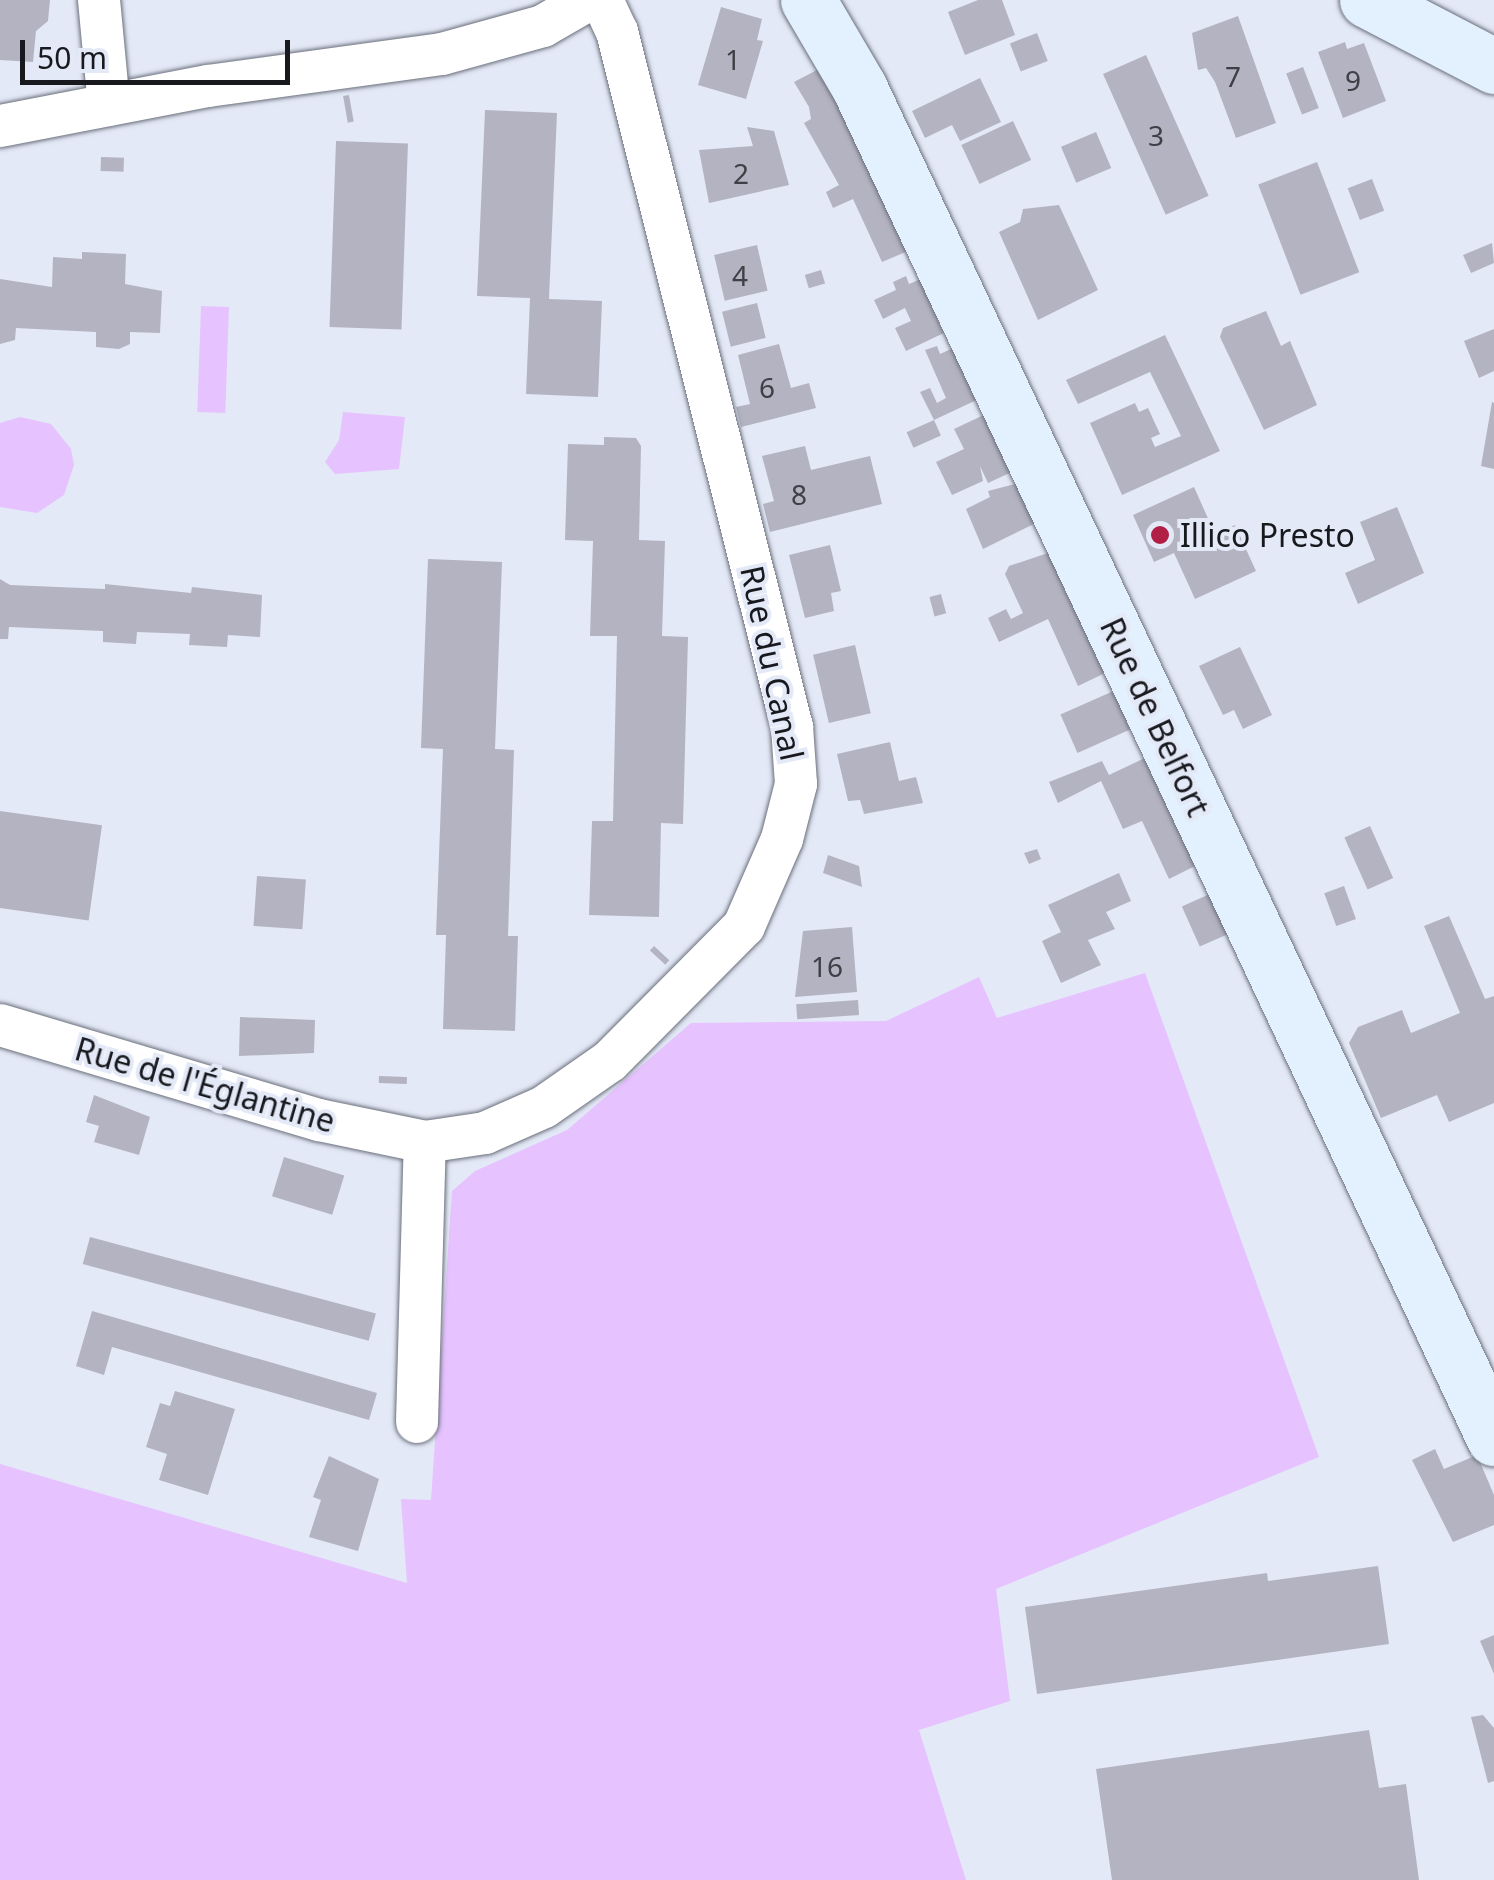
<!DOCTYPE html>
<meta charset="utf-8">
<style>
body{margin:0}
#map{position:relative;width:1494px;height:1880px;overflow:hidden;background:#e4e9f7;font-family:"Noto Sans",sans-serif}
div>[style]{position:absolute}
.green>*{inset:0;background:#e6c2ff;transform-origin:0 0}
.building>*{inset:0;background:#b4b3c1;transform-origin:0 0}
.roads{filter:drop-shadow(0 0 2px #6a6f7b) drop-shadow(0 0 2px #6a6f7b)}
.street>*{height:42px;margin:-21px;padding:0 21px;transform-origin:21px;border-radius:21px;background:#fff}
.secondary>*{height:55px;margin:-27.5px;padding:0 27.5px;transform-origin:27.5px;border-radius:27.5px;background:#e3f0fd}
.dots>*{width:28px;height:28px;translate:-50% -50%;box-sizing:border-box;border:5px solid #e4e9f7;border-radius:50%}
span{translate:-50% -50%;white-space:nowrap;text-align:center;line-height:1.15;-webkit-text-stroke:8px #e4e9f7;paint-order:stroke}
.number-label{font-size:28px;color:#3f4047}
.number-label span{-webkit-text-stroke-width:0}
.poi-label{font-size:32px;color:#18191e}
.left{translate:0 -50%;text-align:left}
.street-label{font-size:32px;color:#18191e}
.scale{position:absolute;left:20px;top:40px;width:270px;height:45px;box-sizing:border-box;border:5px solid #18191e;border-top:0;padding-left:12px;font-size:30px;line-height:35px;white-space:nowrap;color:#18191e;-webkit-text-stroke:8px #e4e9f7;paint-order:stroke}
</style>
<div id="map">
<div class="green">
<div style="left:201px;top:306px;width:28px;height:106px;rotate:2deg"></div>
<div style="clip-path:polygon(343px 412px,405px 417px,399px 469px,335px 474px,325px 462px,339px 440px)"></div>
<div style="clip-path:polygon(20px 417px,51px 424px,71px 449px,74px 465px,64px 495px,37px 513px,0 507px,0 423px)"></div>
<div style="clip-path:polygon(1145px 973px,1319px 1457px,996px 1589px,1010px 1701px,919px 1730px,966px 1880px,0 1880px,0 1464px,407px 1583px,401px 1499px,431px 1500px,452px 1191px,475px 1171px,567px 1130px,691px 1023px,886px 1021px,979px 977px,997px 1018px)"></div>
</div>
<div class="building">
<div style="clip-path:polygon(0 0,50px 0,48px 21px,36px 31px,33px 62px,0 60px)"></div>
<div style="clip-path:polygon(978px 0,1002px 0,1015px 35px,965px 55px,948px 12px)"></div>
<div style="clip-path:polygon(721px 7px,762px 19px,757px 40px,763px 41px,746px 99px,698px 85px)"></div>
<div style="clip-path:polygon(1238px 16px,1276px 123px,1236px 138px,1215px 82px,1206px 68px,1198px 70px,1192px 33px)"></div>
<div style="left:1037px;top:33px;width:30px;height:29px;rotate:69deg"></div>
<div style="clip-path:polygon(1345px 42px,1347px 49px,1364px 43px,1386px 101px,1343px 118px,1318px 52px)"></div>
<div style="left:1146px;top:55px;width:154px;height:47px;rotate:66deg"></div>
<div style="left:1303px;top:67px;width:44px;height:18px;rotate:69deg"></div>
<div style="clip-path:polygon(819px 69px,915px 248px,882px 262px,853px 199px,833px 208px,826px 192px,839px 185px,804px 123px,811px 119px,809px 107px,794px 82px)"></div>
<div style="clip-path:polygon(980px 78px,1001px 122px,960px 141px,952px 125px,925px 138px,912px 111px)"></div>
<div style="left:349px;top:95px;width:27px;height:6px;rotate:80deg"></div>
<div style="clip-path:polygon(485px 110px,557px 113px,549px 299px,602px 301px,598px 397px,526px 394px,530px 298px,477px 296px)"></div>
<div style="left:1013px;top:121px;width:43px;height:57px;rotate:65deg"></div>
<div style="clip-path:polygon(747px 127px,774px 131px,789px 185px,709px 203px,699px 150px,753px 146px)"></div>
<div style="left:1096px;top:132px;width:39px;height:38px;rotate:67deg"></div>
<div style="left:336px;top:141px;width:72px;height:186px;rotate:2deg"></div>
<div style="left:101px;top:157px;width:23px;height:14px;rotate:2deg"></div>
<div style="left:1317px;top:162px;width:118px;height:63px;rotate:69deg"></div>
<div style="left:1372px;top:179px;width:34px;height:26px;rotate:69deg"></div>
<div style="clip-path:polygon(1059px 205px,1098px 290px,1038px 320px,999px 232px,1020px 222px,1023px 209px)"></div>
<div style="clip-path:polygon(1492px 243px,1494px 263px,1471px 273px,1463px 255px)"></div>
<div style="left:757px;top:245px;width:47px;height:44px;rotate:77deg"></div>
<div style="clip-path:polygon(82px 252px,126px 254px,125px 284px,162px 291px,160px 333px,130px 332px,130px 344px,119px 349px,96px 347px,96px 332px,16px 328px,15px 340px,0 344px,0 279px,52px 287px,53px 257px,82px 259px)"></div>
<div style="left:821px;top:270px;width:14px;height:17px;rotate:73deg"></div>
<div style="clip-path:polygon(906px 276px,909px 284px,928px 276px,946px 315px,937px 319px,944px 333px,906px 351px,895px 328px,911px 321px,905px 308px,883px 319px,874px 300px,896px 290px,893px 282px)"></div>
<div style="left:757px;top:303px;width:36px;height:36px;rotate:76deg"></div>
<div style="clip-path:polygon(1266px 311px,1281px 346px,1290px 341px,1317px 405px,1264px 430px,1220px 337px,1223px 328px)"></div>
<div style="clip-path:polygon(1494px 329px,1494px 371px,1479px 378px,1464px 341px)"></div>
<div style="clip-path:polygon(1165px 335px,1220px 451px,1122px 495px,1090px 423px,1135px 403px,1139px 412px,1148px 408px,1160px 434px,1151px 438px,1155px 447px,1181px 436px,1150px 372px,1078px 404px,1066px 380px)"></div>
<div style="clip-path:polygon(779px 344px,791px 388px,809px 383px,816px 408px,741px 427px,736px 407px,750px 404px,738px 355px)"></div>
<div style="clip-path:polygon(960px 345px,983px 397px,934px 420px,920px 392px,930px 388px,937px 403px,946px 398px,925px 350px,937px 346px,940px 354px)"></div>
<div style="clip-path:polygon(1492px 402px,1494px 403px,1494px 469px,1481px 466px)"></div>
<div style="clip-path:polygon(990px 412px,1016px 470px,988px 483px,980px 466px,983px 481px,952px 495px,936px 462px,964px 449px,954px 429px)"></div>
<div style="left:934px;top:420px;width:17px;height:30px;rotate:66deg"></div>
<div style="clip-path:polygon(604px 437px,636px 438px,641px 446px,639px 540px,665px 541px,662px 636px,688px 637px,683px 824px,661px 823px,659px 917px,589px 915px,592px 821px,613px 821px,617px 636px,590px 636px,593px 541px,565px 540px,568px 444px,604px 445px)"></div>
<div style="clip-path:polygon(805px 446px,811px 470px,870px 456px,882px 504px,770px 532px,763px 504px,774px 501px,762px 456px)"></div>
<div style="clip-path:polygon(1023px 482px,1040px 521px,983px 549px,966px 509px,990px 497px,988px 491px)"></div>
<div style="clip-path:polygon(1194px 487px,1215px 534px,1235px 525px,1256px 571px,1195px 599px,1174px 553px,1154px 562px,1133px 515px)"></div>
<div style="clip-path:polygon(1397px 507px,1424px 573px,1358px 604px,1345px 573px,1375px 560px,1360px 522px)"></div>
<div style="clip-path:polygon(830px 545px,841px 591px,831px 593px,834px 611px,805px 618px,789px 555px)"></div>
<div style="clip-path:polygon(1054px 551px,1105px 673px,1078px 686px,1048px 619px,999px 642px,988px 618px,1006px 609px,1011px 619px,1023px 613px,1005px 574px,1009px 566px)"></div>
<div style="clip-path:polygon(428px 559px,502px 562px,495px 749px,514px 750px,508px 936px,518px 936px,515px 1031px,443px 1029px,446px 935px,436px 935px,443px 749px,421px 748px)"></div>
<div style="clip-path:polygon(0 579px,10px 585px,105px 589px,105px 584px,191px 593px,192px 587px,262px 595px,260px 637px,228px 635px,227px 647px,189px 645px,190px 634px,137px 632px,136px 644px,103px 642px,103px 631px,9px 627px,8px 639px,0 639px)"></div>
<div style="left:941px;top:594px;width:20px;height:12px;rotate:75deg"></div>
<div style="left:855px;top:645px;width:70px;height:43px;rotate:77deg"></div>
<div style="clip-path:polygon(1240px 647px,1272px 715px,1243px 729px,1234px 710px,1223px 715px,1199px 666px)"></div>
<div style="left:1118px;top:689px;width:42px;height:63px;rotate:66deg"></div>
<div style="clip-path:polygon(890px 742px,899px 781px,916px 777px,923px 803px,864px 814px,860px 800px,848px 801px,837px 754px)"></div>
<div style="clip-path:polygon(1149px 756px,1199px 864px,1169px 879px,1142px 821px,1123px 829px,1101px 781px,1058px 803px,1049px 782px,1102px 761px,1109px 775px)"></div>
<div style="left:0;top:811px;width:103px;height:96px;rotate:8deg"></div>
<div style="left:1370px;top:826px;width:57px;height:28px;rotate:66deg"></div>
<div style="clip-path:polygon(1037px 849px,1041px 859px,1029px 864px,1024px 853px)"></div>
<div style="clip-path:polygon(828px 855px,859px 866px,862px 887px,823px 873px)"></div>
<div style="clip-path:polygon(1119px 873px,1131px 901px,1106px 912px,1115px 929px,1088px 940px,1101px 965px,1061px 983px,1042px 941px,1061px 932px,1048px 905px)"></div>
<div style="left:257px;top:876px;width:49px;height:50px;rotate:4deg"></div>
<div style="left:1344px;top:886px;width:35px;height:21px;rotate:70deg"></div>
<div style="left:1212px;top:893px;width:44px;height:33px;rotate:66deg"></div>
<div style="clip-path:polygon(1449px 916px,1485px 999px,1494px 996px,1494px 1103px,1449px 1122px,1437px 1095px,1381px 1118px,1349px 1043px,1358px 1027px,1402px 1010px,1411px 1033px,1460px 1013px,1424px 926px)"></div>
<div style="clip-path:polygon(852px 927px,857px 992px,795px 997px,803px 931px)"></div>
<div style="left:654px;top:946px;width:21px;height:6px;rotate:43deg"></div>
<div style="left:858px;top:1000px;width:15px;height:62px;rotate:86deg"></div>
<div style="clip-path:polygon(240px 1017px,315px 1020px,314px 1053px,239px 1056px)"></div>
<div style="left:379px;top:1076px;width:28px;height:7px;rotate:2deg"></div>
<div style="clip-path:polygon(94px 1095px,150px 1117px,139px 1155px,94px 1142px,99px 1126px,86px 1122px)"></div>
<div style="left:284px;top:1157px;width:63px;height:41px;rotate:17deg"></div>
<div style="left:90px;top:1237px;width:296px;height:28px;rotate:15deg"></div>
<div style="clip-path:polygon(92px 1311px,377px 1393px,369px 1420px,112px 1347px,104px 1375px,76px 1366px)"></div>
<div style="clip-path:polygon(175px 1391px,235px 1409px,208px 1495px,159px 1480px,167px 1454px,146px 1447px,160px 1403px,170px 1406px)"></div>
<div style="clip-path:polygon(1435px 1449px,1444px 1469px,1477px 1455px,1494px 1495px,1494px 1525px,1453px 1542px,1412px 1460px)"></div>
<div style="clip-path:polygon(329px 1456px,379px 1479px,358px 1551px,309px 1537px,321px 1500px,313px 1497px)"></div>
<div style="clip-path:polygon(1378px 1566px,1389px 1644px,1037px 1694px,1025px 1607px,1267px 1573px,1268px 1581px)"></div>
<div style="clip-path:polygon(1494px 1635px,1494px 1674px,1480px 1641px)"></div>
<div style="clip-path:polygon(1483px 1715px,1494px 1728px,1494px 1781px,1488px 1783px,1471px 1717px)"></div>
<div style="clip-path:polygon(1369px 1730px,1379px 1788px,1406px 1784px,1419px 1880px,1112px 1880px,1096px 1769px)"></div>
</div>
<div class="roads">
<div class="street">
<div style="left:99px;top:0;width:105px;rotate:84.6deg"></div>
<div style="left:0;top:126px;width:212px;rotate:-10.9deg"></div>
<div style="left:208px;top:86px;width:236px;rotate:-7.8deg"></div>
<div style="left:442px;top:54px;width:105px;rotate:-15.5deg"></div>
<div style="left:543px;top:26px;width:52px;rotate:-30deg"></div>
<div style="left:0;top:1025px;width:333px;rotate:16.6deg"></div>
<div style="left:319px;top:1120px;width:108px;rotate:11.7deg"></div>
<div style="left:425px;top:1142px;width:61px;rotate:-8.5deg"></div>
<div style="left:485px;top:1133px;width:64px;rotate:-23.8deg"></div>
<div style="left:544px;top:1107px;width:80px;rotate:-34.9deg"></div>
<div style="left:610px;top:1061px;width:190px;rotate:-45.2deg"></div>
<div style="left:744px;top:926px;width:95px;rotate:-66.4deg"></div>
<div style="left:782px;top:839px;width:57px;rotate:-75.7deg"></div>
<div style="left:796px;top:784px;width:57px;rotate:-94deg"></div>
<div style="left:792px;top:727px;width:717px;rotate:-104.13deg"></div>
<div style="left:617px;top:32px;width:35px;rotate:-115deg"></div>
<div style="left:417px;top:1422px;width:280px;rotate:-88.4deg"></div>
</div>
<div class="secondary">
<div style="left:808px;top:0;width:101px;rotate:59.6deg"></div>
<div style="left:859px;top:87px;width:1493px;rotate:64.83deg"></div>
<div style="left:1367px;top:0;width:143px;rotate:27.5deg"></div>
</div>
</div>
<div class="dots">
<div style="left:1160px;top:535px;background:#b11f47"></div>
</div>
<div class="number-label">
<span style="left:733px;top:59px">1</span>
<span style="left:1233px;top:76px">7</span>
<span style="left:1353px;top:80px">9</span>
<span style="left:1156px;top:135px">3</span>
<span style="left:741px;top:173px">2</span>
<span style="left:740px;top:275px">4</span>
<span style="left:767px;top:387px">6</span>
<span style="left:799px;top:494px">8</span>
<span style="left:827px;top:966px">16</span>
</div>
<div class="poi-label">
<span class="left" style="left:1180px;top:535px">Illico Presto</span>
</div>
<div class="street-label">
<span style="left:772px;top:663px;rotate:78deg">Rue du Canal</span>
<span style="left:1155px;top:717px;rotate:65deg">Rue de Belfort</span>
<span style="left:205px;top:1085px;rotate:16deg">Rue de l'Églantine</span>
</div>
<div class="scale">50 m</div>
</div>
